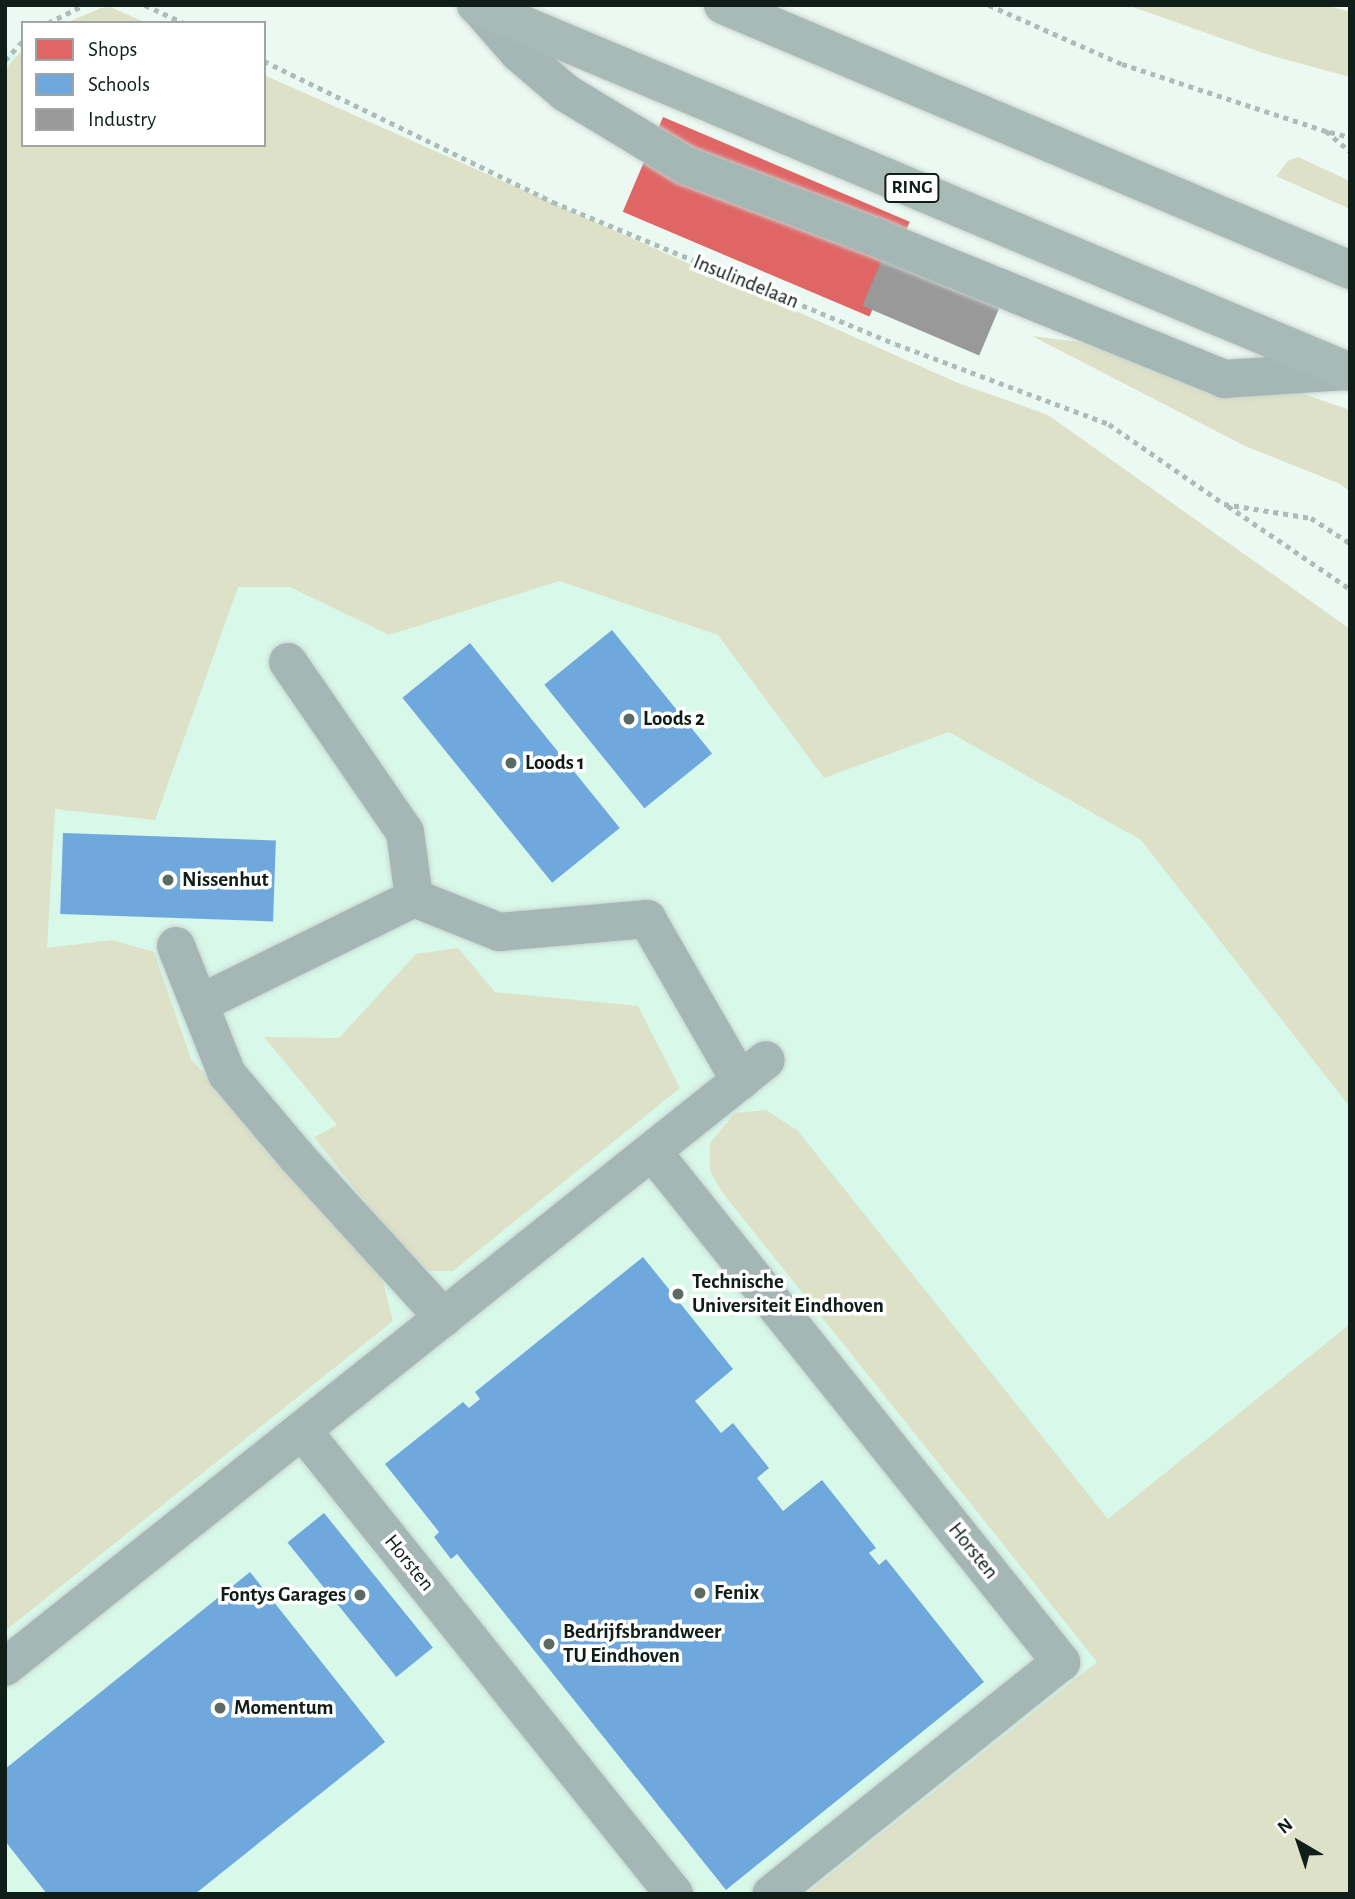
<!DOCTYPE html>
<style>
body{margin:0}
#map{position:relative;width:1355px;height:1899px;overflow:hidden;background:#ecf8f2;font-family:"Alegreya Sans",sans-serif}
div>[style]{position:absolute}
.built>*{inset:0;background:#d8f8ea}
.green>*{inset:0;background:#dde1c7}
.shops>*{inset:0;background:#e06666;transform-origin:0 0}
.schools>*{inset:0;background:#6fa8dc;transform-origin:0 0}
.industry>*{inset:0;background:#999;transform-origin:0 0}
.path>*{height:4.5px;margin-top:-2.25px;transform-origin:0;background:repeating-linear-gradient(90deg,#acbcb8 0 5px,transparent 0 10px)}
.roads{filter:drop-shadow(0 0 2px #c9d4cf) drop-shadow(0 0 2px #c9d4cf)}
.minor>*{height:38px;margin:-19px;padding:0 19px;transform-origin:19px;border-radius:19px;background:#a4b7b5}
.major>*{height:38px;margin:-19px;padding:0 19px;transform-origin:19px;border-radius:19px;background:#a8bab6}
.dots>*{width:19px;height:19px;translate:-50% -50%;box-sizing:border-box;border:4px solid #fff;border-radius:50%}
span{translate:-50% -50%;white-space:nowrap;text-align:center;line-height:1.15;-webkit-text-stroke:7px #fff;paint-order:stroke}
.shield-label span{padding:2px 5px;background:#fff;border:2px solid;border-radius:5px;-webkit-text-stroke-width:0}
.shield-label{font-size:19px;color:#0f1e18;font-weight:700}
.street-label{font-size:21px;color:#0f1e18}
.poi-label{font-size:21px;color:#0f1e18;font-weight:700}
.left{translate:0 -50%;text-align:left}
.right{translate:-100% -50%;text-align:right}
.frame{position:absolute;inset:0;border:7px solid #0f1e18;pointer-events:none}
.legend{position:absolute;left:21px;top:21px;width:245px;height:126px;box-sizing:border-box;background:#fff;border:2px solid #9fa5a3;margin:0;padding:9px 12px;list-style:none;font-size:21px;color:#0f1e18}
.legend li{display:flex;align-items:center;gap:14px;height:35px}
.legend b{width:35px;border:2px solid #9fa5a3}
.north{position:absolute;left:1264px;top:1808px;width:70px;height:70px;-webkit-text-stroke:5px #fff;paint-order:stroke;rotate:321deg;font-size:19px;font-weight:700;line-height:28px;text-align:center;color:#0f1e18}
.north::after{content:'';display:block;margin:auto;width:24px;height:32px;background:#0f1e18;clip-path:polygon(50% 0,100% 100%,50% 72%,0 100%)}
</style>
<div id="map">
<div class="built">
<div style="clip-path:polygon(5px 50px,23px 59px,23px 145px,1350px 694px,1350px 1894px,5px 1894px)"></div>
</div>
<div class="green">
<div style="clip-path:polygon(1127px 5px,1326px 5px,1350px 12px,1350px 77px,1269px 55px)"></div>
<div style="clip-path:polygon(110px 7px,147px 23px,66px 23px,101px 8px)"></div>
<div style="clip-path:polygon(23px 49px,23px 145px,264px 145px,264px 75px,958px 383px,1048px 415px,1350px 629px,1350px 1107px,1141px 840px,949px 732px,824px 778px,718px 635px,559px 581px,389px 635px,290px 587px,238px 587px,155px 820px,55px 809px,47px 948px,112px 940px,154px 952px,191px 1059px,380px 1270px,393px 1321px,5px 1631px,5px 70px)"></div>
<div style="clip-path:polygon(1298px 157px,1350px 181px,1350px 209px,1276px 176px,1288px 161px)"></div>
<div style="clip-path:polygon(1032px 336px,1125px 348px,1283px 387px,1350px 410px,1350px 491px,1338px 483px,1245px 446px)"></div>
<div style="clip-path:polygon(458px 948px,495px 992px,638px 1006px,680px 1088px,453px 1271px,429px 1271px,402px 1249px,314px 1137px,337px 1125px,264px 1037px,339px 1038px,416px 954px)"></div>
<div style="clip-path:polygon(766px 1110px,798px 1131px,1108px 1519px,1350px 1324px,1350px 1894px,806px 1894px,1097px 1662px,722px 1192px,710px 1171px,710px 1143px,735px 1113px)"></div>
</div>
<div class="shops">
<div style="left:663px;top:117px;width:268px;height:103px;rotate:23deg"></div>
</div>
<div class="schools">
<div style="left:612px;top:630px;width:159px;height:87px;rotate:51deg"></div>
<div style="left:470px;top:643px;width:238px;height:87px;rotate:51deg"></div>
<div style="left:63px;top:833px;width:213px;height:81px;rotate:2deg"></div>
<div style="clip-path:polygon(643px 1257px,733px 1369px,695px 1401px,721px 1433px,733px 1423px,769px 1468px,757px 1478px,783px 1511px,822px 1480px,876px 1548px,869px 1553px,879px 1565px,886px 1559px,984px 1682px,726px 1890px,457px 1554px,451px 1559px,434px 1537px,439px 1532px,385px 1464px,463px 1402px,469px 1408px,480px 1399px,475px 1392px)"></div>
<div style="left:324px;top:1513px;width:173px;height:47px;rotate:51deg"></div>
<div style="clip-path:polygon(250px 1572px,385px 1742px,195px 1894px,47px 1894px,5px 1841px,5px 1769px)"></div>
</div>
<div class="industry">
<div style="left:883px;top:257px;width:127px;height:53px;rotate:23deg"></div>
</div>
<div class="path">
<div style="left:145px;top:5px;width:43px;rotate:24.8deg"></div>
<div style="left:989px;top:5px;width:145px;rotate:23.9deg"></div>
<div style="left:1122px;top:64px;width:215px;rotate:18.2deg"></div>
<div style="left:1326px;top:131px;width:31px;rotate:40deg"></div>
<div style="left:48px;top:23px;width:40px;rotate:-26.6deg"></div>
<div style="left:5px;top:60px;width:26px;rotate:-47deg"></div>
<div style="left:264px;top:61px;width:322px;rotate:26deg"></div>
<div style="left:553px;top:202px;width:371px;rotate:22.5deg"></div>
<div style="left:896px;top:344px;width:228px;rotate:20.6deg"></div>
<div style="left:1109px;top:424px;width:140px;rotate:34.8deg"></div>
<div style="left:1224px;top:504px;width:88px;rotate:9.1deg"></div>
<div style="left:1311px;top:518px;width:46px;rotate:32.7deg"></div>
<div style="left:1330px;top:132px;width:21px;rotate:14deg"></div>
<div style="left:1228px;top:506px;width:148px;rotate:34.2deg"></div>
</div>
<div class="roads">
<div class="minor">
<div style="left:478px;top:6px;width:62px;rotate:48.9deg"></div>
<div style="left:519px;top:53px;width:62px;rotate:40.4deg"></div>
<div style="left:566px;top:93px;width:139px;rotate:31.2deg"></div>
<div style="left:685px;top:165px;width:203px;rotate:20.8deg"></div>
<div style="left:875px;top:237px;width:377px;rotate:22.1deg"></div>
<div style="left:1224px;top:379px;width:123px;rotate:-3.7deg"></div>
<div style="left:288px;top:662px;width:206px;rotate:55.5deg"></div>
<div style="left:405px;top:832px;width:67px;rotate:82.2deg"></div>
<div style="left:414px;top:898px;width:92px;rotate:21.8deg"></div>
<div style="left:499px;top:932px;width:149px;rotate:-5deg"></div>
<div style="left:647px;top:919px;width:187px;rotate:60.1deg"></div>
<div style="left:176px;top:946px;width:138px;rotate:68.3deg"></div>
<div style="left:227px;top:1074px;width:107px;rotate:49.9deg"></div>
<div style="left:296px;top:1156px;width:219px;rotate:47.6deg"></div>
<div style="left:199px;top:1004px;width:240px;rotate:-26.2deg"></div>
<div style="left:652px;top:1151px;width:655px;rotate:51.33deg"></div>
<div style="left:1061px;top:1662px;width:371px;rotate:141.3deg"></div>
<div style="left:302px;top:1430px;width:595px;rotate:51.28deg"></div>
<div style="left:5px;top:1667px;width:973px;rotate:-38.58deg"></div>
</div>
<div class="major">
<div style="left:476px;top:5px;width:948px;rotate:22.78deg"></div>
<div style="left:723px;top:5px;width:681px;rotate:22.91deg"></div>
</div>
</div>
<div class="dots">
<div style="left:629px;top:719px;background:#5c6a64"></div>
<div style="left:511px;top:763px;background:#5c6a64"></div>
<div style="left:168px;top:880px;background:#5c6a64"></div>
<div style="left:678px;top:1294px;background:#5c6a64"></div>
<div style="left:700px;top:1593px;background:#5c6a64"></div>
<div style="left:360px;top:1595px;background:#5c6a64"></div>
<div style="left:549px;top:1644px;background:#5c6a64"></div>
<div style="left:220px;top:1708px;background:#5c6a64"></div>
</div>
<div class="shield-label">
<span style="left:912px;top:188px">RING</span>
</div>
<div class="street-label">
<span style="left:746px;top:282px;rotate:22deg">Insulindelaan</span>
<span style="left:973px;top:1551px;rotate:51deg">Horsten</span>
<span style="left:409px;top:1563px;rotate:51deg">Horsten</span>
</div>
<div class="poi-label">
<span class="left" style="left:643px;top:719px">Loods 2</span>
<span class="left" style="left:525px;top:763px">Loods 1</span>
<span class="left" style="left:182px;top:880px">Nissenhut</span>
<span class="left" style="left:692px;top:1294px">Technische<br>Universiteit Eindhoven</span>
<span class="left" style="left:714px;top:1593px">Fenix</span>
<span class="right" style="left:346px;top:1595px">Fontys Garages</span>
<span class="left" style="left:563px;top:1644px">Bedrijfsbrandweer<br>TU Eindhoven</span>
<span class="left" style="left:234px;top:1708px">Momentum</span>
</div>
<div class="frame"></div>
<ul class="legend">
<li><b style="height:19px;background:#e06666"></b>Shops</li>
<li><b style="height:19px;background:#6fa8dc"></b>Schools</li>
<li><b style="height:19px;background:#999"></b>Industry</li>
</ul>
<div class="north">N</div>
</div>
